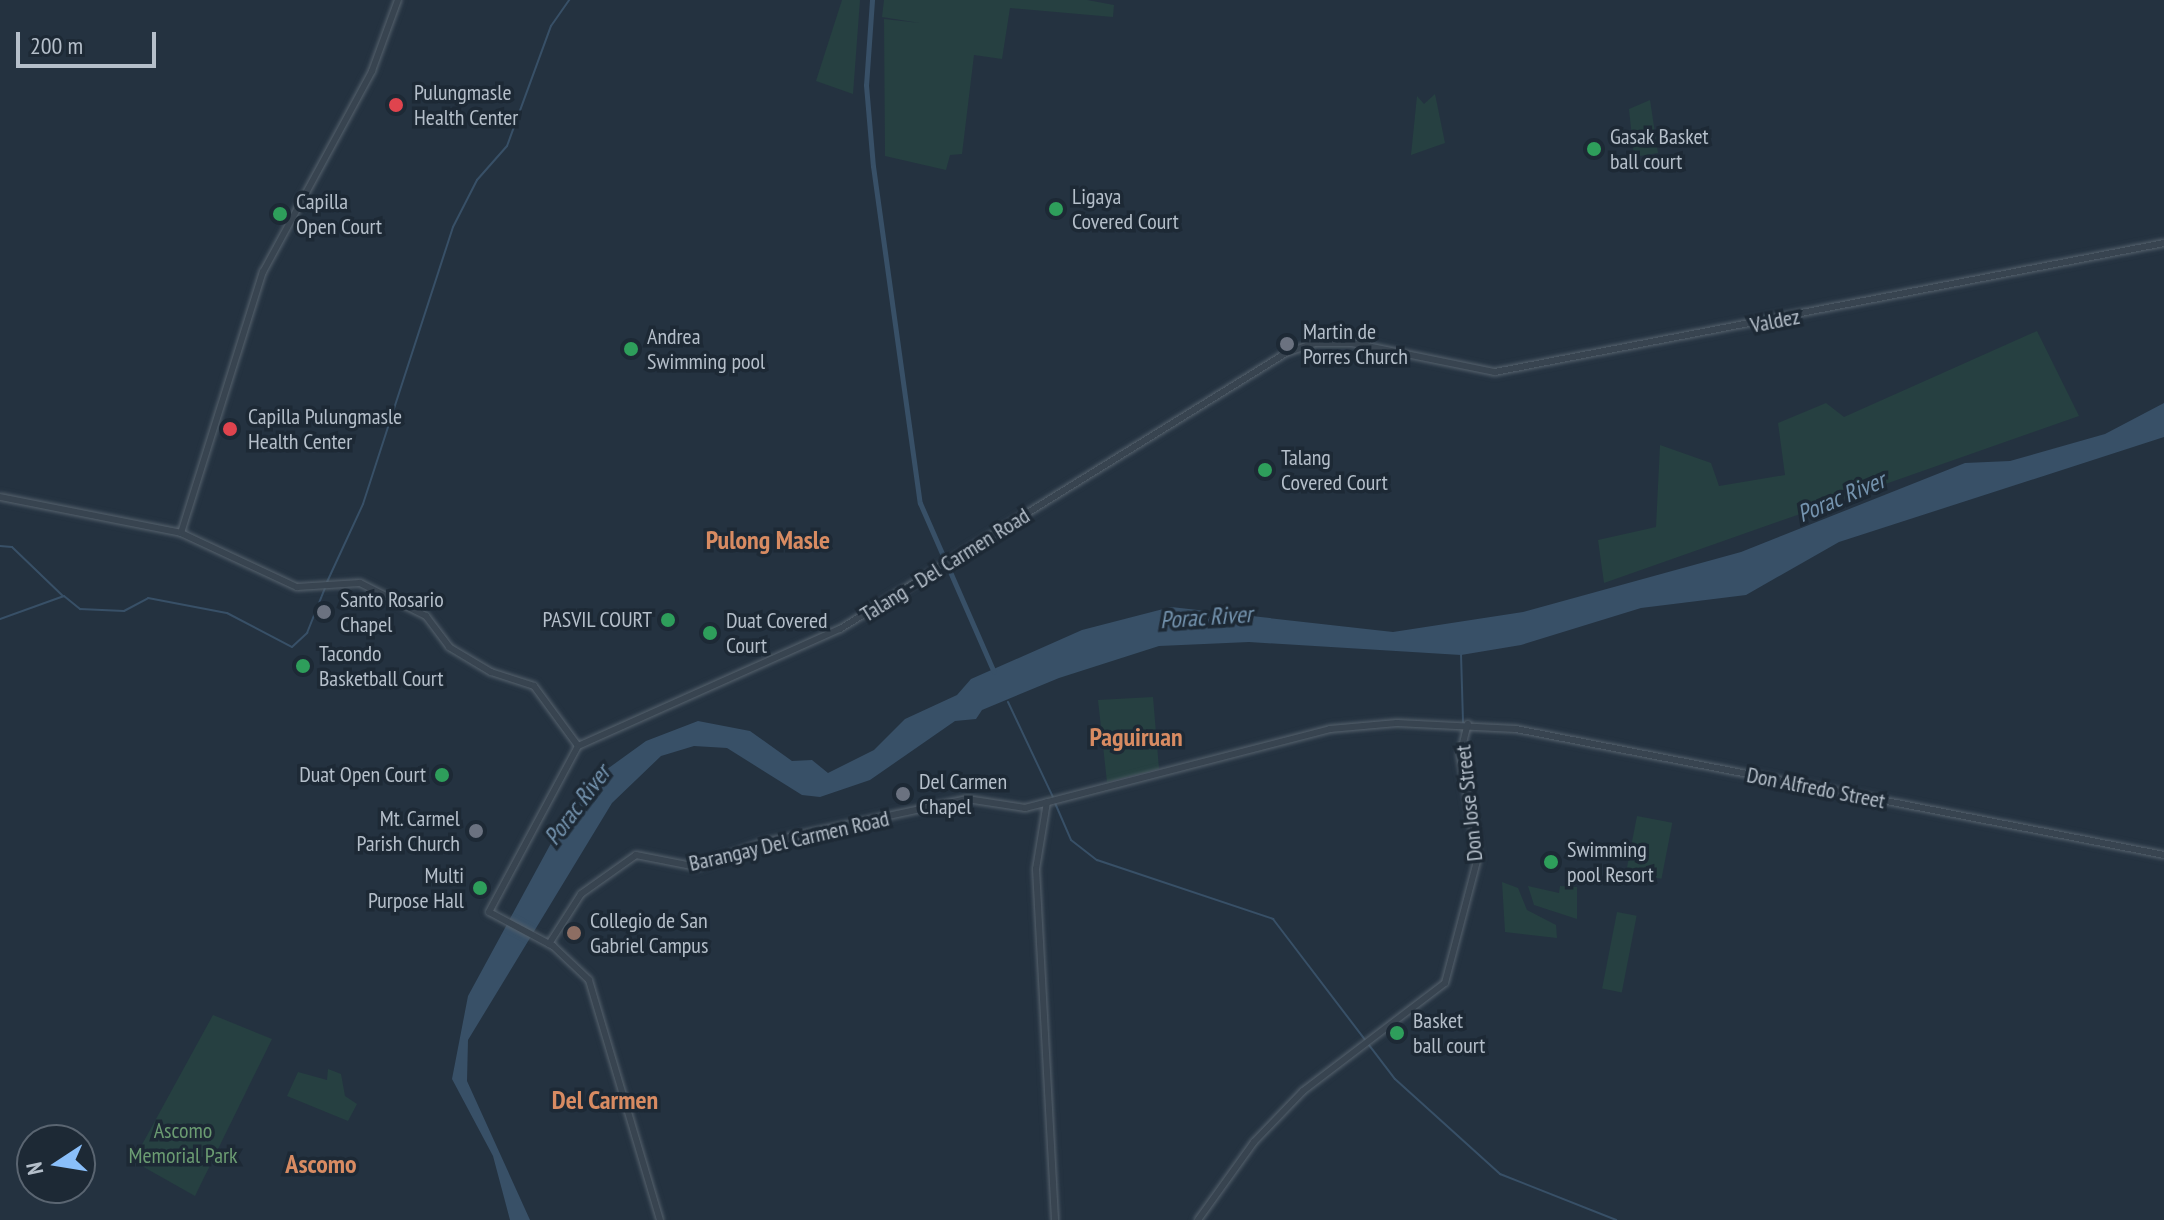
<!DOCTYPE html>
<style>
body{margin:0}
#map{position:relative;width:2164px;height:1220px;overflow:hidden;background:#243240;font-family:"PT Sans Narrow",sans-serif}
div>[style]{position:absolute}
.green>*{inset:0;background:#264041;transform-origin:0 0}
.water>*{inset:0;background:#385067}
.stream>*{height:2px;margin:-1px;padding:0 1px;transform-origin:1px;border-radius:1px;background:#385067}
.canal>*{height:5px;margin:-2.5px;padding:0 2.5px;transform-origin:2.5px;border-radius:2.5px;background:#385067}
.roads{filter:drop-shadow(0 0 2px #56626d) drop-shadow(0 0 2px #56626d)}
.minor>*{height:6px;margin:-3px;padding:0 3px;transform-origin:3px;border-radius:3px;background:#384450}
.dots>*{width:22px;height:22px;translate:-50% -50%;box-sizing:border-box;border:4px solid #1d2935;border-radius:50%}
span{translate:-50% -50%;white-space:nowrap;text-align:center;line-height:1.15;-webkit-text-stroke:7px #1d2935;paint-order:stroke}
.poi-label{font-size:22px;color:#b5bfca}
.left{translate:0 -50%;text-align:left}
.right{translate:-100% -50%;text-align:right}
.street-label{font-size:22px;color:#b5bfca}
.park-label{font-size:22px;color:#6b9c72}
.water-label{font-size:24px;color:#7493ae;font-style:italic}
.quarter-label{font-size:26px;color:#d88b62;font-weight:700}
.north{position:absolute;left:16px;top:1124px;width:80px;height:80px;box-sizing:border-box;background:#1d2935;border:2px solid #5a6571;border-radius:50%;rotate:258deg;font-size:22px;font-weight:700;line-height:32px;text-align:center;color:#b5bfca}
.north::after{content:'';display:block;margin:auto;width:28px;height:36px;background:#8abffa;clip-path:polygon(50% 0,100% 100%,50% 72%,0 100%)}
.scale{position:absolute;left:16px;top:32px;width:140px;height:36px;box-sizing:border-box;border:4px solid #b5bfca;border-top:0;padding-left:10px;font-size:24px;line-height:28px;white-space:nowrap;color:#b5bfca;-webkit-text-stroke:6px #1d2935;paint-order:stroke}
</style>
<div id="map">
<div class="green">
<div style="clip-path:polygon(842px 0,860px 0,853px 94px,816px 81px)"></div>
<div style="clip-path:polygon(884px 0,1087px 0,1114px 5px,1113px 17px,1010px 8px,1002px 59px,974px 55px,962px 154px,950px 155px,946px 170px,885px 156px,884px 19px,920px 23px,882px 17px)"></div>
<div style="clip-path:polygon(1435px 94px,1445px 143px,1411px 155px,1417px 96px,1424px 104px)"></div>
<div style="clip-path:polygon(1650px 100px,1658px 153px,1634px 157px,1629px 109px)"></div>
<div style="clip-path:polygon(2037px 331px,2079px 416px,1604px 583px,1598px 540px,1656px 527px,1660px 445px,1711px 463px,1719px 486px,1785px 475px,1778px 423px,1826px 403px,1844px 417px)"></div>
<div style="clip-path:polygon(1153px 697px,1159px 769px,1107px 782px,1098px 700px)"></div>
<div style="left:1637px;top:816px;width:36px;height:57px;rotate:11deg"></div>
<div style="clip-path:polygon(1502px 882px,1518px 888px,1527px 910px,1556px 925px,1557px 938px,1505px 932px)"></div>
<div style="clip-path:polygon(1528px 886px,1559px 893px,1560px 886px,1577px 887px,1577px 919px,1534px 905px)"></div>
<div style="left:1617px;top:912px;width:20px;height:78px;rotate:11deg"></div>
<div style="clip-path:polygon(213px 1015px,272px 1039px,195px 1196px,133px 1161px)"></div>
<div style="clip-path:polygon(328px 1069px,341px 1074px,345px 1096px,357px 1104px,348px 1121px,287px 1096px,298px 1072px,327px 1080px)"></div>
</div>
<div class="water">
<div style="clip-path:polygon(2164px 403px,2164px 437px,1839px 542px,1746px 595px,1641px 608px,1521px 645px,1461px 655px,1249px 642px,1159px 646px,1059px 678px,982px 710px,976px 719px,955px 721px,870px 780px,820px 797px,802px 795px,727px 748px,694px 746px,661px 756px,612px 803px,468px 1040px,467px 1081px,530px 1220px,510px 1220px,493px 1156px,452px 1079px,468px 996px,581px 788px,646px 741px,698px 721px,750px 731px,792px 761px,812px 760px,828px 773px,874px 750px,905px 719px,957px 695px,971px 679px,1082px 630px,1171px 607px,1393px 632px,1523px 612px,1741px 552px,1965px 463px,2010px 461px,2105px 434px)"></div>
</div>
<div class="stream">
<div style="left:0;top:546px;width:12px;rotate:5deg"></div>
<div style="left:12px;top:547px;width:71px;rotate:43.9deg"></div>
<div style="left:327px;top:582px;width:86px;rotate:-65.2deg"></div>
<div style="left:363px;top:504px;width:291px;rotate:-72deg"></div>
<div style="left:453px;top:227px;width:53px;rotate:-62.9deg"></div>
<div style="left:477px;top:180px;width:45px;rotate:-48.6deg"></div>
<div style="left:507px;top:146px;width:128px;rotate:-69.9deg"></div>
<div style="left:551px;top:26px;width:32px;rotate:-55deg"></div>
<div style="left:0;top:619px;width:68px;rotate:-19.8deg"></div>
<div style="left:64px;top:596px;width:21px;rotate:39deg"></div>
<div style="left:80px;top:609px;width:44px;rotate:2.6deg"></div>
<div style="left:124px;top:611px;width:27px;rotate:-28deg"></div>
<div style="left:148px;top:598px;width:80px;rotate:10.8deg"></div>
<div style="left:227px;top:613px;width:73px;rotate:27.6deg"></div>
<div style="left:292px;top:647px;width:21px;rotate:-43deg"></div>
<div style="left:307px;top:633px;width:48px;rotate:-68.2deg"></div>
<div style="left:1461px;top:654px;width:68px;rotate:88.3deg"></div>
<div style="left:1008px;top:702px;width:105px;rotate:64.7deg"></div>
<div style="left:1055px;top:803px;width:40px;rotate:66.6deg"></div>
<div style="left:1071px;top:840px;width:33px;rotate:38deg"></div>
<div style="left:1097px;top:860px;width:186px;rotate:18.5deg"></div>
<div style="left:1273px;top:919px;width:201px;rotate:52.7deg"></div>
<div style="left:1395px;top:1079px;width:142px;rotate:42.1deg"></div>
<div style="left:1500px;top:1174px;width:125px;rotate:21.6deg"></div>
</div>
<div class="canal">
<div style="left:872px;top:0;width:85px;rotate:94deg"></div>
<div style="left:866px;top:85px;width:81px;rotate:85.1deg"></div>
<div style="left:873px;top:166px;width:340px;rotate:82.1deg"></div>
<div style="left:920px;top:503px;width:184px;rotate:66.4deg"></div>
</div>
<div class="roads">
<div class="minor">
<div style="left:0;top:497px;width:185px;rotate:11.2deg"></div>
<div style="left:181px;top:533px;width:128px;rotate:25deg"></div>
<div style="left:297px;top:587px;width:63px;rotate:-3.6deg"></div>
<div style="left:360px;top:583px;width:74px;rotate:26.6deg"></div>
<div style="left:426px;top:616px;width:39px;rotate:53deg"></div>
<div style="left:449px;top:647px;width:49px;rotate:30.8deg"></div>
<div style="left:491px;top:672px;width:45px;rotate:18deg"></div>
<div style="left:534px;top:686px;width:74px;rotate:53.7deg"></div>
<div style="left:181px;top:533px;width:274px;rotate:-72.6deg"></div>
<div style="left:263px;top:272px;width:229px;rotate:-61.5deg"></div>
<div style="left:372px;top:71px;width:76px;rotate:-69.9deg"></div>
<div style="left:1047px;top:802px;width:68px;rotate:99.3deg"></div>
<div style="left:1036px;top:869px;width:352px;rotate:86.9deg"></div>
<div style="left:549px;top:944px;width:59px;rotate:-57.4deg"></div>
<div style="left:581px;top:894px;width:67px;rotate:-35.3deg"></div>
<div style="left:636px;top:855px;width:62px;rotate:11.1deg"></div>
<div style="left:697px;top:867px;width:69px;rotate:-20.3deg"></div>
<div style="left:762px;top:843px;width:210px;rotate:-12.1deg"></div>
<div style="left:967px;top:799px;width:59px;rotate:8.8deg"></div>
<div style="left:1025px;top:808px;width:315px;rotate:-14.5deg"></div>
<div style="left:1330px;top:729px;width:67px;rotate:-5.1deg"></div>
<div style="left:1397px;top:723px;width:119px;rotate:2.9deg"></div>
<div style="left:1516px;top:729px;width:660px;rotate:11deg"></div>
<div style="left:660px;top:1220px;width:250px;rotate:-106.5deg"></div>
<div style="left:589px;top:980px;width:50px;rotate:-136.6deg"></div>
<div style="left:553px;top:946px;width:72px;rotate:-152deg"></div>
<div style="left:489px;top:912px;width:188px;rotate:-61.8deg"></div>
<div style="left:578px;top:746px;width:287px;rotate:-24.1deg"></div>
<div style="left:840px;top:629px;width:524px;rotate:-31.75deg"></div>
<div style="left:1286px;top:353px;width:31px;rotate:-19deg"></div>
<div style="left:1315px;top:343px;width:37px"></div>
<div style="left:1352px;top:343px;width:146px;rotate:11.5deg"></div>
<div style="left:1495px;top:372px;width:681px;rotate:-10.91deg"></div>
<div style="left:1198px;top:1220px;width:96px;rotate:-54.3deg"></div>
<div style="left:1254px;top:1142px;width:71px;rotate:-46.1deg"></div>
<div style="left:1303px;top:1091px;width:178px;rotate:-37.3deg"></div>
<div style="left:1445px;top:983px;width:130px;rotate:-75.3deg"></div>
<div style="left:1478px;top:857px;width:104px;rotate:-100deg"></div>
<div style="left:1460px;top:755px;width:32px;rotate:-76deg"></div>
</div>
</div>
<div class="dots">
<div style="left:396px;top:105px;background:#e0444e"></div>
<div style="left:1594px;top:149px;background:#2e9e5b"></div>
<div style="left:1056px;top:209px;background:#2e9e5b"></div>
<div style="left:280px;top:214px;background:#2e9e5b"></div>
<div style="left:1287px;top:344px;background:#6b7280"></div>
<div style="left:631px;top:349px;background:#2e9e5b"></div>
<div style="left:230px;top:429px;background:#e0444e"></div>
<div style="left:1265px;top:470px;background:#2e9e5b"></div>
<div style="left:324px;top:612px;background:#6b7280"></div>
<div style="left:668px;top:620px;background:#2e9e5b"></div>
<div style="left:710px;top:633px;background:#2e9e5b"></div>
<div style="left:303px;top:666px;background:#2e9e5b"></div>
<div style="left:442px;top:775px;background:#2e9e5b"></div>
<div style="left:903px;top:794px;background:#6b7280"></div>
<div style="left:476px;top:831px;background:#6b7280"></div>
<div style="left:1551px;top:862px;background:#2e9e5b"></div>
<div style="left:480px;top:888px;background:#2e9e5b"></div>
<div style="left:574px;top:933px;background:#8d6e63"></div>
<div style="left:1397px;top:1033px;background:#2e9e5b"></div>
</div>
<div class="poi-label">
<span class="left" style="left:414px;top:105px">Pulungmasle<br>Health Center</span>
<span class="left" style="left:1610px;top:149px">Gasak Basket<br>ball court</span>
<span class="left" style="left:1072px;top:209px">Ligaya<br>Covered Court</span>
<span class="left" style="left:296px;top:214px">Capilla<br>Open Court</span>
<span class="left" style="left:1303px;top:344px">Martin de<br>Porres Church</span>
<span class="left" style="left:647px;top:349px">Andrea<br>Swimming pool</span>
<span class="left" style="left:248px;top:429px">Capilla Pulungmasle<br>Health Center</span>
<span class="left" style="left:1281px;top:470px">Talang<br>Covered Court</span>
<span class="left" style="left:340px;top:612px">Santo Rosario<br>Chapel</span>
<span class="right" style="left:652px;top:620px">PASVIL COURT</span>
<span class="left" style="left:726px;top:633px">Duat Covered<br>Court</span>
<span class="left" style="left:319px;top:666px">Tacondo<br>Basketball Court</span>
<span class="right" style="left:426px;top:775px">Duat Open Court</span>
<span class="left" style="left:919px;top:794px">Del Carmen<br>Chapel</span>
<span class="right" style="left:460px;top:831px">Mt. Carmel<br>Parish Church</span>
<span class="left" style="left:1567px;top:862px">Swimming<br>pool Resort</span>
<span class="right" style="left:464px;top:888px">Multi<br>Purpose Hall</span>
<span class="left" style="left:590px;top:933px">Collegio de San<br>Gabriel Campus</span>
<span class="left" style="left:1413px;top:1033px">Basket<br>ball court</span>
</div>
<div class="street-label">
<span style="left:1775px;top:321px;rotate:-11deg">Valdez</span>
<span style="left:945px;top:565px;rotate:-32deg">Talang - Del Carmen Road</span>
<span style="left:1816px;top:788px;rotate:11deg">Don Alfredo Street</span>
<span style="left:1469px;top:803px;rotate:-96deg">Don Jose Street</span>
<span style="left:789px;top:841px;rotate:-13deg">Barangay Del Carmen Road</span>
</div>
<div class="park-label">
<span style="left:183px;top:1143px">Ascomo<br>Memorial Park</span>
</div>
<div class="water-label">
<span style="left:1841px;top:497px;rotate:-23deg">Porac River</span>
<span style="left:1206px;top:617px;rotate:-4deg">Porac River</span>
<span style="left:577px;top:805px;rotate:-53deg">Porac River</span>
</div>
<div class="quarter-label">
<span style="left:768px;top:540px">Pulong Masle</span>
<span style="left:1136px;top:737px">Paguiruan</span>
<span style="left:605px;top:1100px">Del Carmen</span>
<span style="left:321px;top:1164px">Ascomo</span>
</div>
<div class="north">N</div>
<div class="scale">200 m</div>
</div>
